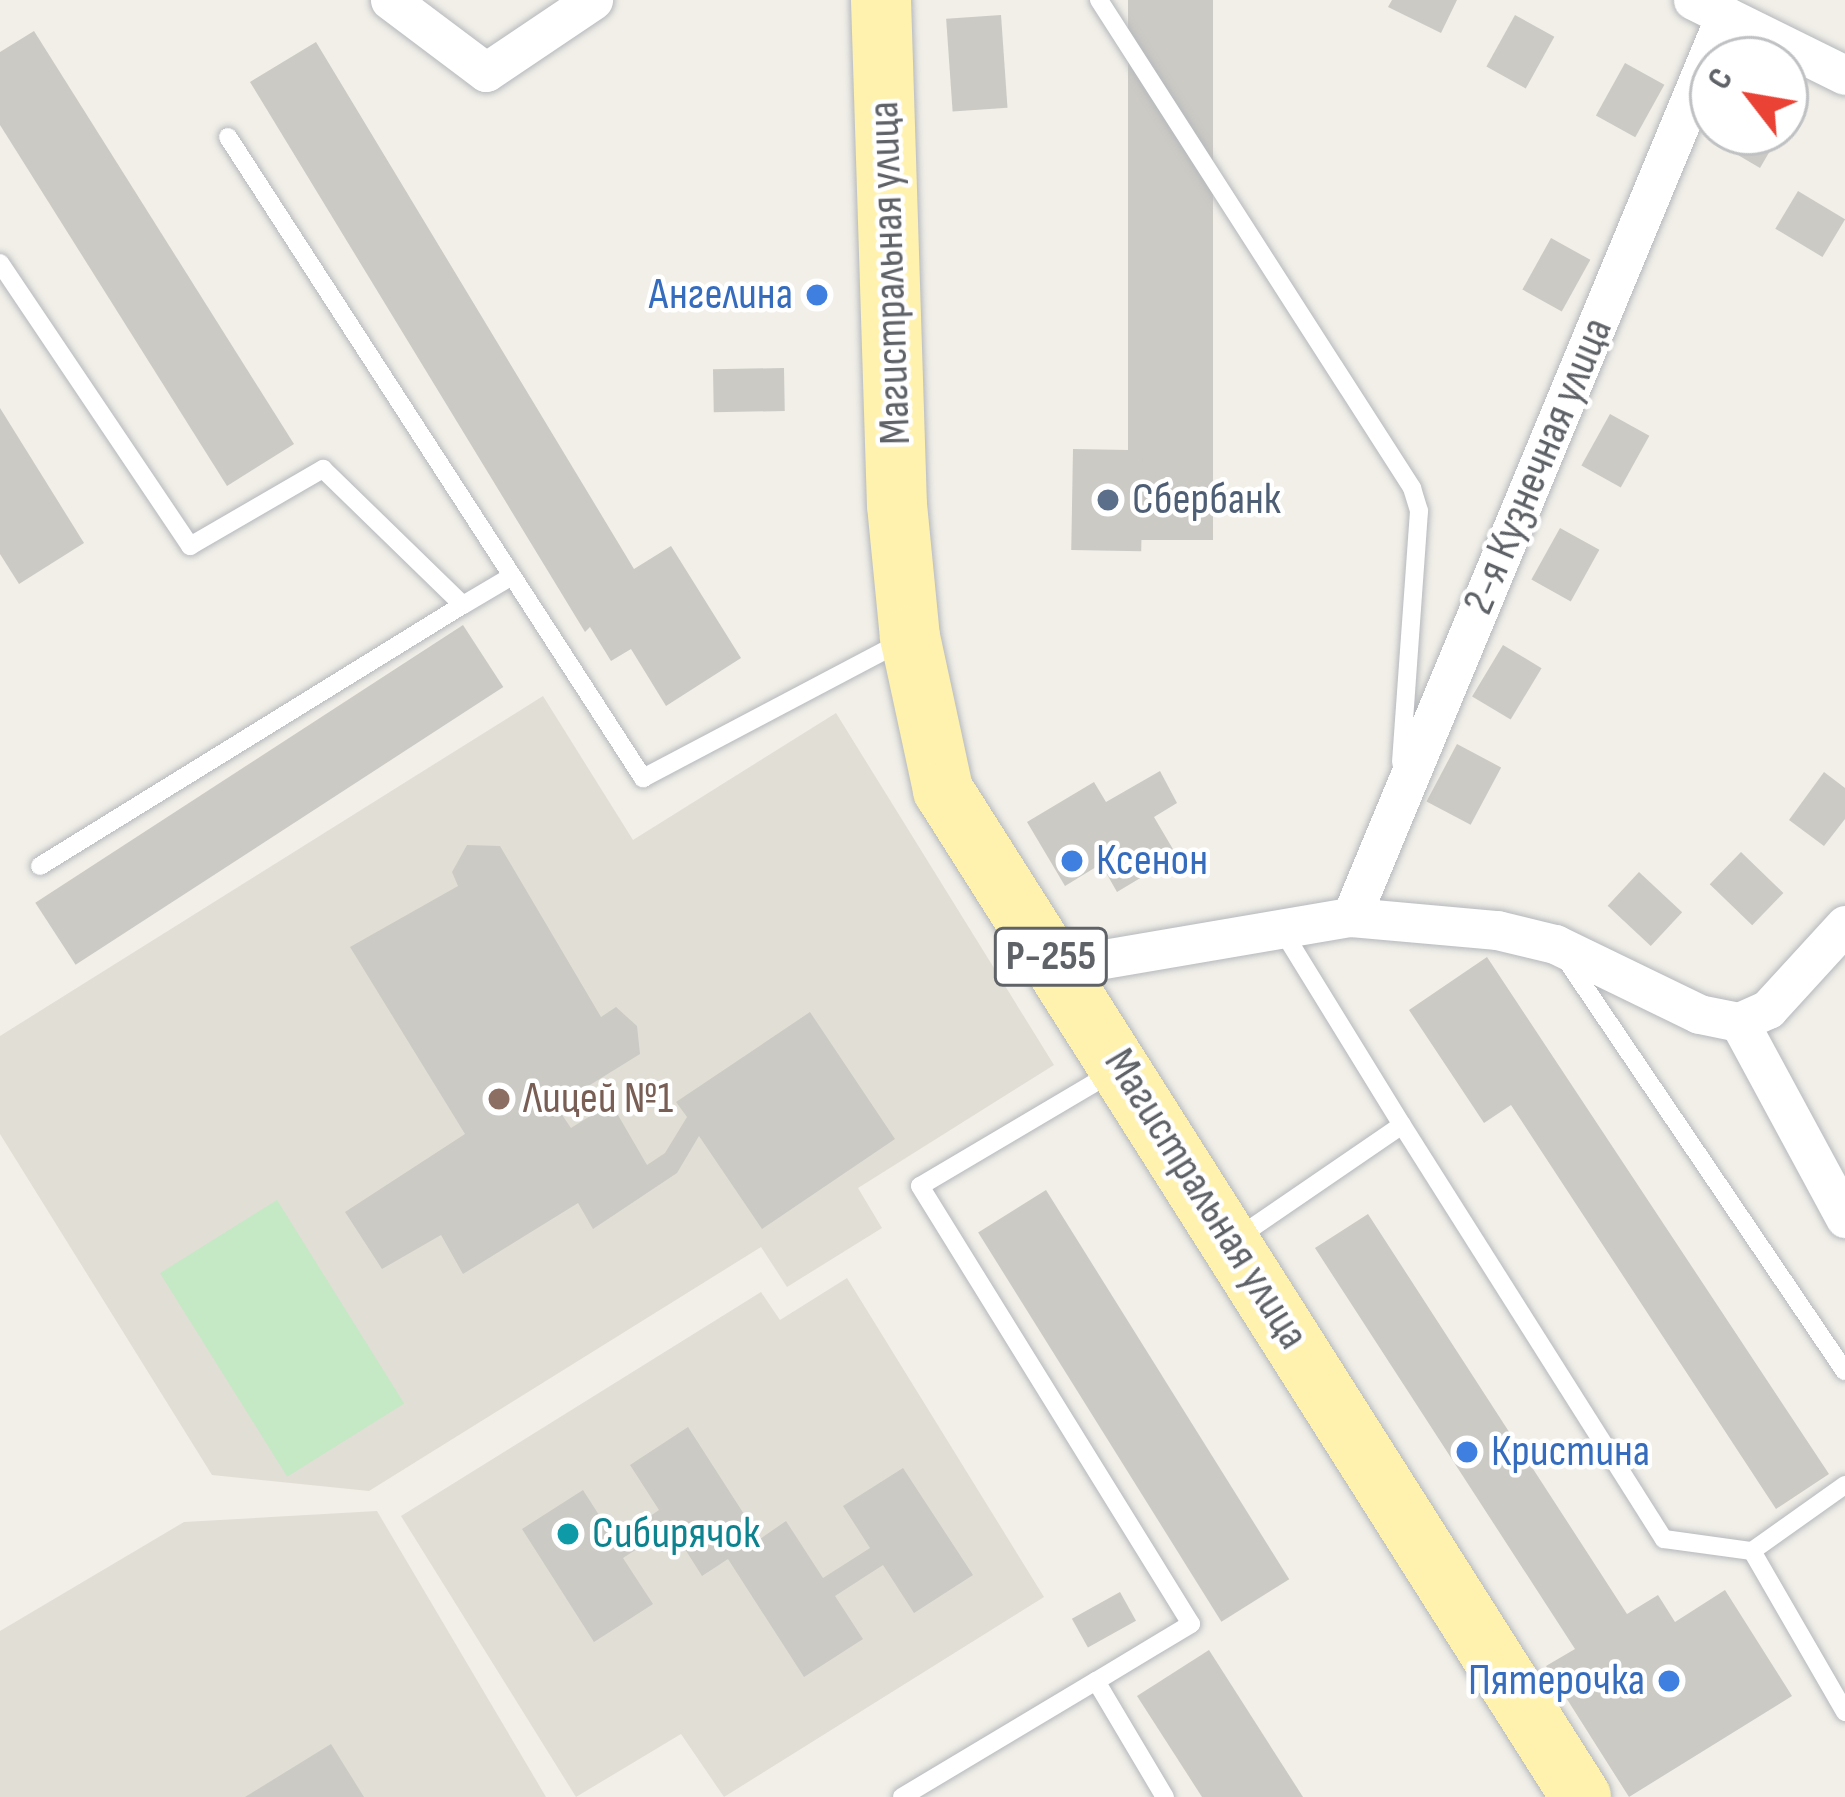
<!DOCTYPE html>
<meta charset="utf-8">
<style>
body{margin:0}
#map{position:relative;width:1845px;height:1797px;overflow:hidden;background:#f1efe8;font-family:"Sofia Sans Condensed",sans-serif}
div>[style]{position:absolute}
.education>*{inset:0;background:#e1ded6}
.green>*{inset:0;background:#c5e8c5;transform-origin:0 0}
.building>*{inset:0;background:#cccac5;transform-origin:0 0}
.roads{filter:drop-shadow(0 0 3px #b5b8bc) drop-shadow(0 0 3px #b5b8bc)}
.lane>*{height:18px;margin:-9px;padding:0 9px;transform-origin:9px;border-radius:9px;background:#fff}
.street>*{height:39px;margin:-19.5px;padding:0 19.5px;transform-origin:19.5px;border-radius:19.5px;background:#fff}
.primary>*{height:60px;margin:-30px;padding:0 30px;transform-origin:30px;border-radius:30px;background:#fff2af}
.dots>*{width:33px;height:33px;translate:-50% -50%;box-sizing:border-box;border:6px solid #fff;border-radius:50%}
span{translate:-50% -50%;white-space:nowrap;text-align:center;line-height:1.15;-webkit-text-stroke:9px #fff;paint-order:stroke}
.shield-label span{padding:3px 9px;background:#fff;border:3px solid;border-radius:9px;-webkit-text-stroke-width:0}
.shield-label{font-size:42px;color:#5f6368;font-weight:700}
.street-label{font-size:45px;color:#5f6368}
.shop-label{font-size:45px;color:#366cbe}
.right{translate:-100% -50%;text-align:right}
.left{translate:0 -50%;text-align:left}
.service-label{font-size:45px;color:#4e5e75}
.education-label{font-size:45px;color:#785e54}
.culture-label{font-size:45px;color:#0d838f}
.north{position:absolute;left:1689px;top:36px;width:120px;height:120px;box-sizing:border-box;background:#fff;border:3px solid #bfc1c3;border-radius:50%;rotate:301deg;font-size:33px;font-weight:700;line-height:48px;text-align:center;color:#5f6368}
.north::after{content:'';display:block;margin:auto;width:42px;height:54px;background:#ea4335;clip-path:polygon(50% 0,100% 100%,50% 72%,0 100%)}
</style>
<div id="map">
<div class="education">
<div style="clip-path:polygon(543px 696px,633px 840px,836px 713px,1054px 1065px,858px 1188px,882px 1228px,787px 1287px,761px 1247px,369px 1491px,212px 1475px,0 1134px,0 1036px)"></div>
<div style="clip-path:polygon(847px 1278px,1044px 1597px,724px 1797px,681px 1734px,576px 1797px,401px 1516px,761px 1292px,780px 1320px)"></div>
<div style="clip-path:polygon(377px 1511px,546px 1797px,0 1797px,0 1631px,184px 1522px)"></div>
</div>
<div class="green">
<div style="left:277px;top:1200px;width:240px;height:138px;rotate:58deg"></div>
</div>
<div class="building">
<div style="left:1128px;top:0;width:85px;height:540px"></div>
<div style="clip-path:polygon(1392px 0,1457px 0,1441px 33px,1388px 7px)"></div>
<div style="left:1001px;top:15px;width:93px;height:55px;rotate:86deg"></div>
<div style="left:1515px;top:15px;width:45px;height:59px;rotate:29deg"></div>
<div style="clip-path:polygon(34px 31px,294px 444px,227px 486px,0 125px,0 52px)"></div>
<div style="clip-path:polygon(316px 42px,634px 569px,671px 546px,741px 658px,666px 706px,631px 649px,611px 661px,590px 627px,585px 632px,250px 82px)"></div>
<div style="left:1625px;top:63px;width:45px;height:60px;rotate:29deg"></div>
<div style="clip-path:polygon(1712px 132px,1781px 132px,1760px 168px,1709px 138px)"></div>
<div style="left:1798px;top:191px;width:55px;height:44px;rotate:31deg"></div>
<div style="left:1551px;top:238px;width:45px;height:59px;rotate:29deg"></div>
<div style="left:784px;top:368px;width:43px;height:71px;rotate:89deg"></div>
<div style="clip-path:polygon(0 408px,84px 543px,19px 584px,0 554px)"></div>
<div style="left:1610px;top:414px;width:45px;height:59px;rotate:29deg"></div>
<div style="left:1073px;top:449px;width:70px;height:101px;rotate:1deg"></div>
<div style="left:1560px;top:528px;width:45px;height:59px;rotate:29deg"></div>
<div style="left:463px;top:625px;width:74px;height:510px;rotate:57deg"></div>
<div style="left:1503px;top:645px;width:45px;height:60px;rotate:31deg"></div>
<div style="left:1457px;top:744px;width:50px;height:65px;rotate:28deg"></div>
<div style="clip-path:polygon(1160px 771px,1177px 803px,1154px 817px,1177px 856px,1117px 892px,1101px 864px,1065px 886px,1027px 822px,1094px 782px,1106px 802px)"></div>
<div style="clip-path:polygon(1824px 772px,1845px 788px,1845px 819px,1824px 846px,1789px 820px)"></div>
<div style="clip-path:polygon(467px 845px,500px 846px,601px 1017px,616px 1007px,637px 1026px,640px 1054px,556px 1106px,571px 1128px,611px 1103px,647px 1165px,665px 1153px,687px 1117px,676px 1102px,810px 1012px,895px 1139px,762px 1229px,699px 1136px,677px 1173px,593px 1229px,578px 1203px,463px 1274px,441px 1235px,382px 1269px,345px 1212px,465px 1134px,350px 947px,458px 886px,452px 872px)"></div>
<div style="left:1741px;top:852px;width:59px;height:45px;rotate:44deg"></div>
<div style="left:1639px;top:872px;width:59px;height:46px;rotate:43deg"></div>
<div style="clip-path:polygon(1487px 957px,1829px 1474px,1776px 1509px,1511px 1105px,1484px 1123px,1409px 1010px)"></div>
<div style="left:1046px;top:1190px;width:459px;height:80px;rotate:58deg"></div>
<div style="clip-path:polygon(1368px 1214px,1627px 1614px,1658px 1595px,1675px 1622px,1725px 1590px,1792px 1696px,1629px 1797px,1546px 1666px,1575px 1649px,1315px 1248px)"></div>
<div style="clip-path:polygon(688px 1427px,760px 1539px,786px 1521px,823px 1578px,870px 1548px,843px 1506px,903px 1468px,973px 1575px,914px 1613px,883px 1565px,835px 1596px,863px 1639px,804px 1677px,728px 1559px,702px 1576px,671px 1527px,623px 1558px,653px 1604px,594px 1642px,522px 1529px,583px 1490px,615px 1540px,659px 1510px,630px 1465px)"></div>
<div style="left:1120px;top:1592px;width:33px;height:55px;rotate:61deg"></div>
<div style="clip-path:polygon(1209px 1650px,1303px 1797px,1202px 1797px,1137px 1696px)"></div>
<div style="clip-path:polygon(331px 1744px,364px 1797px,245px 1797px)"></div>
</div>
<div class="roads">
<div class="lane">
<div style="left:1099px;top:0;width:580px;rotate:57.32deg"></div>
<div style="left:1412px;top:488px;width:24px;rotate:73deg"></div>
<div style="left:1419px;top:511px;width:252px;rotate:94.1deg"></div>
<div style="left:228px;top:137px;width:764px;rotate:57.08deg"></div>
<div style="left:643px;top:778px;width:292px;rotate:-27.8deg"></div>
<div style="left:0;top:263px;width:341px;rotate:56.1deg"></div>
<div style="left:190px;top:546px;width:154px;rotate:-30.1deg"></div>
<div style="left:323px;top:469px;width:195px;rotate:44.2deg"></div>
<div style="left:463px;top:605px;width:57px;rotate:-30.6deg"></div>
<div style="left:40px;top:866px;width:497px;rotate:-31.7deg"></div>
<div style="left:1282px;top:930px;width:229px;rotate:58.4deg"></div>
<div style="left:1565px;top:958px;width:499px;rotate:55.9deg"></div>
<div style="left:1113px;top:1072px;width:224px;rotate:149.4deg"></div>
<div style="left:920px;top:1186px;width:515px;rotate:58.25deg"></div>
<div style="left:1191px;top:1624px;width:111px;rotate:149deg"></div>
<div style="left:1096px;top:1681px;width:135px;rotate:59.3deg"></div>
<div style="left:1237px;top:1238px;width:200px;rotate:-34.4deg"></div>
<div style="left:1402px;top:1125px;width:490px;rotate:57.7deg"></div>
<div style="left:1664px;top:1539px;width:89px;rotate:7.8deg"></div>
<div style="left:1752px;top:1551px;width:186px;rotate:60deg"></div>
<div style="left:1752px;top:1551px;width:114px;rotate:-35.4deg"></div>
<div style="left:902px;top:1797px;width:226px;rotate:-30.9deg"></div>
</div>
<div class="street">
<div style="left:390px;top:0;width:120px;rotate:36.9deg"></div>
<div style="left:486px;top:72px;width:129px;rotate:-33.9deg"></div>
<div style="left:1693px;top:0;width:169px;rotate:26.3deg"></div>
<div style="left:1351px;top:917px;width:976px;rotate:-67.46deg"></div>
<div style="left:1057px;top:967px;width:298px;rotate:-9.7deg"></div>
<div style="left:1351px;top:917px;width:147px;rotate:5.1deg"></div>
<div style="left:1497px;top:930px;width:60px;rotate:13.6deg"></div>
<div style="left:1555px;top:944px;width:160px;rotate:25.9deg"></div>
<div style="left:1699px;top:1014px;width:41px;rotate:11.3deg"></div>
<div style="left:1739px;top:1022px;width:32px;rotate:-24deg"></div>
<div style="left:1768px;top:1009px;width:114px;rotate:-47.5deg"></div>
<div style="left:1739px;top:1022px;width:223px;rotate:61.6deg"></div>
</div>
<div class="primary">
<div style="left:881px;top:0;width:505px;rotate:88.19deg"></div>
<div style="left:897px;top:505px;width:133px;rotate:84.4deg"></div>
<div style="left:910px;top:637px;width:157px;rotate:77.8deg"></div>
<div style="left:943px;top:790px;width:1192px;rotate:57.64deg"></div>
</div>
</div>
<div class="dots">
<div style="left:817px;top:295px;background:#3f7fe0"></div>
<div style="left:1108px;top:500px;background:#5c6f8a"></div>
<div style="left:1072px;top:861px;background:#3f7fe0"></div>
<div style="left:499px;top:1099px;background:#8d6e63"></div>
<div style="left:1467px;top:1452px;background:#3f7fe0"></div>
<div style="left:568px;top:1534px;background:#0f9aa8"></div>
<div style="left:1669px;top:1681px;background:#3f7fe0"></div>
</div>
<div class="shield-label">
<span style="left:1051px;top:957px">Р-255</span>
</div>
<div class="street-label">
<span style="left:890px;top:273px;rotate:-92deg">Магистральная улица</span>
<span style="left:1538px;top:466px;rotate:-67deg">2-я Кузнечная улица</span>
<span style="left:1206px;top:1199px;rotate:58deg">Магистральная улица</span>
</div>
<div class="shop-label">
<span class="right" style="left:793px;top:295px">Ангелина</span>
<span class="left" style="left:1096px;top:861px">Ксенон</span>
<span class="left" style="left:1491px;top:1452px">Кристина</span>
<span class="right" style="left:1645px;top:1681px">Пятерочка</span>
</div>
<div class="service-label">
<span class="left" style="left:1132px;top:500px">Сбербанк</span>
</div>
<div class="education-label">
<span class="left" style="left:523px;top:1099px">Лицей №1</span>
</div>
<div class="culture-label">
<span class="left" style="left:592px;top:1534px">Сибирячок</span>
</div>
<div class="north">С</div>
</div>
